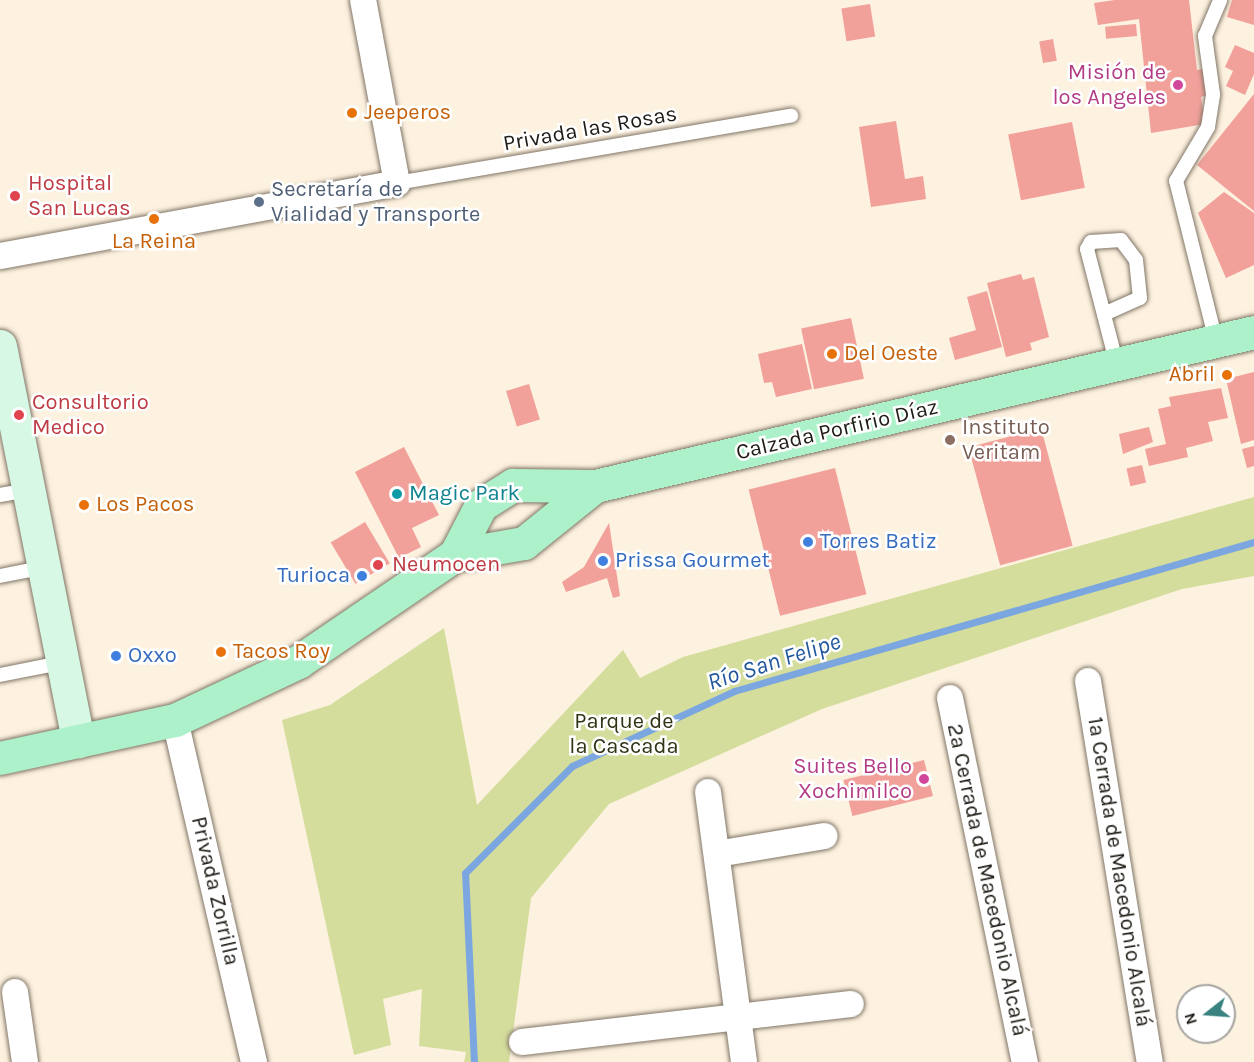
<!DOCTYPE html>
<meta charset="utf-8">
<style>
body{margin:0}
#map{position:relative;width:1254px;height:1062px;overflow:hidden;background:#fdf1df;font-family:Karla,sans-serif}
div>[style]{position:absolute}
.green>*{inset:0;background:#d4dd9c}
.stream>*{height:7px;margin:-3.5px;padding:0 3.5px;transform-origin:3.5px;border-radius:3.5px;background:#7ba6e0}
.building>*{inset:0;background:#f1a09a;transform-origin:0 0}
.roads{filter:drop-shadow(0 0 2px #817667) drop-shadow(0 0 2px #817667)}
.lane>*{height:14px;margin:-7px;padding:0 7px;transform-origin:7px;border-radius:7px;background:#fff}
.street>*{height:26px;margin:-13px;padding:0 13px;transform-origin:13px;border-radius:13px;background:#fff}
.secondary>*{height:33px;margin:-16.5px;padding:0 16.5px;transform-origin:16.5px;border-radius:16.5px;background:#d6f8e5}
.primary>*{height:33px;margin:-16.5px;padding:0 16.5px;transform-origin:16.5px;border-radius:16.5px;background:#adf1ca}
.dots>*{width:16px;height:16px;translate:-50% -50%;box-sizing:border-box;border:3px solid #fff;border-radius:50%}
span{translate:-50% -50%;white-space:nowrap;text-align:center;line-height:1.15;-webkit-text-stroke:5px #fff;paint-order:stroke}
.hotel-label{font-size:22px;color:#b23c85}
.right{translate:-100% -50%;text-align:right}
.food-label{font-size:22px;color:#c56008}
.left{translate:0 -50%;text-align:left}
.street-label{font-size:22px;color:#1f1b15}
.health-label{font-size:22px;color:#be3a42}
.service-label{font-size:22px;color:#4e5e75}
.education-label{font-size:22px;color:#785e54}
.culture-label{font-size:22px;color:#0d838f}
.shop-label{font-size:22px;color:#366cbe}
.park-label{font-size:22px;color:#313414}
.water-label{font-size:24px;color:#21579d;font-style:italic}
.north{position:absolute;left:1176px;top:984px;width:60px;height:60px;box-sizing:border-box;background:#fff;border:2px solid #a5a4a1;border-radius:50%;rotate:253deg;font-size:16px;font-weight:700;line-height:24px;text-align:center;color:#1f1b15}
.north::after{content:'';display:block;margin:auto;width:21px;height:27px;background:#398280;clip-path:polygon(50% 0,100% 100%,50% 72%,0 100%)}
</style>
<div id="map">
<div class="green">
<div style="clip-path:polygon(1254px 497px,1254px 576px,1182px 589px,822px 709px,609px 804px,531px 898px,509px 1062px,464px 1062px,466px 1052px,419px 1046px,422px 989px,383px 999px,391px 1045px,354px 1055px,282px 720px,330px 705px,444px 628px,477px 805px,623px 650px,640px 678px,683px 657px)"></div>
</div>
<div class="stream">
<div style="left:474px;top:1062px;width:189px;rotate:-92.7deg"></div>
<div style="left:465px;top:873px;width:151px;rotate:-45deg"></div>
<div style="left:572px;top:766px;width:179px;rotate:-24.8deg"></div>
<div style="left:734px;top:691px;width:541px;rotate:-15.99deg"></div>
</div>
<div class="building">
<div style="clip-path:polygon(1115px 0,1189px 0,1197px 70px,1203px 69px,1207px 95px,1201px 97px,1205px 124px,1151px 133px,1139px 19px,1098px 25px,1094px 3px)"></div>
<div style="clip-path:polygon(1232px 0,1254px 0,1254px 25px,1227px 17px)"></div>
<div style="left:870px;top:4px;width:33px;height:29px;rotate:81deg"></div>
<div style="left:1136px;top:24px;width:12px;height:31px;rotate:85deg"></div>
<div style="left:1053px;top:39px;width:22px;height:14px;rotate:80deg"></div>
<div style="clip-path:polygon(1235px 45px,1254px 53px,1254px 74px,1245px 95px,1226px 86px,1233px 71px,1225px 67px)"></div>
<div style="clip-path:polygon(1254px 94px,1254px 211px,1197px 165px)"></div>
<div style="clip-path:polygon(896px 121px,905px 179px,923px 176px,926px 199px,871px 207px,859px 127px)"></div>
<div style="left:1072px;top:122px;width:67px;height:65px;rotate:79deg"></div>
<div style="clip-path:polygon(1224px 192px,1254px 213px,1254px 265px,1226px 278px,1198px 213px)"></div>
<div style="clip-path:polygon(1021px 274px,1023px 280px,1034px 277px,1049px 337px,1030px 343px,1032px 350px,1006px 357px,987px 283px)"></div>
<div style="clip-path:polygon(987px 291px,1002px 347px,955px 360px,949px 338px,976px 330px,967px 297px)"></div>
<div style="left:851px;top:318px;width:62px;height:51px;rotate:78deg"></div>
<div style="clip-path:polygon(802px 344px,812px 389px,776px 397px,772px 382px,764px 383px,758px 354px)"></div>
<div style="clip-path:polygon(1254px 372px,1254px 440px,1241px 444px,1226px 379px)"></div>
<div style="left:529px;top:384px;width:37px;height:24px;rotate:73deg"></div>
<div style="clip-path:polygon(1221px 388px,1228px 418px,1208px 422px,1213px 441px,1186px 448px,1188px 457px,1149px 466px,1145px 449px,1166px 444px,1158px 409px,1171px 406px,1169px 397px)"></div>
<div style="clip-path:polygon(1149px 427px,1153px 442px,1123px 454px,1119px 434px)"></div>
<div style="left:1041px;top:428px;width:122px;height:75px;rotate:75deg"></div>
<div style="clip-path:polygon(1254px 446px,1254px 466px,1247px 468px,1242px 449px)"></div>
<div style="clip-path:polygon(404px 447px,439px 515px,412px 528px,421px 547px,399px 558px,355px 472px)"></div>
<div style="left:1142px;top:465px;width:18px;height:16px;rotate:77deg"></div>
<div style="left:835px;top:468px;width:130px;height:89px;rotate:76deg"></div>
<div style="left:365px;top:522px;width:48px;height:40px;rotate:59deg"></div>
<div style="clip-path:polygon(609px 523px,620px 596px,613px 598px,607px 578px,566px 592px,562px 582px,584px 567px)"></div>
<div style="left:924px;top:760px;width:37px;height:83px;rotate:76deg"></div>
</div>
<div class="roads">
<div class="lane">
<div style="left:397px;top:183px;width:400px;rotate:-9.7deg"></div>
<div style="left:1104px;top:314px;width:39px;rotate:-24deg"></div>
<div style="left:1140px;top:298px;width:38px;rotate:-96deg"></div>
<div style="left:1136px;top:260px;width:25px;rotate:-127deg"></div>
<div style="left:1121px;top:240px;width:30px;rotate:176deg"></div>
<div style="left:1091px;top:242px;width:8px;rotate:120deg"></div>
<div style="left:1087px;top:249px;width:120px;rotate:75.5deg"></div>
<div style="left:1216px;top:341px;width:165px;rotate:-104deg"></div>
<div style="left:1176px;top:181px;width:63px;rotate:-59.3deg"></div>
<div style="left:1208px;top:127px;width:33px;rotate:-81deg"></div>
<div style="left:1213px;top:94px;width:59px;rotate:-97.9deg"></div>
<div style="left:1205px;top:36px;width:39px;rotate:-67deg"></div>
<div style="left:0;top:495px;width:27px;rotate:-10deg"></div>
<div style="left:0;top:576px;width:42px;rotate:-11deg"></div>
<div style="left:0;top:675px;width:61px;rotate:-11.3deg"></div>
</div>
<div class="street">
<div style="left:0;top:256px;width:404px;rotate:-10.4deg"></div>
<div style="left:397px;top:183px;width:186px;rotate:-100.5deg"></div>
<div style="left:1088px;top:681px;width:386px;rotate:80.8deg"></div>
<div style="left:950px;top:698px;width:372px;rotate:78.4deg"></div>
<div style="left:175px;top:720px;width:351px;rotate:77deg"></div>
<div style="left:708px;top:792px;width:272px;rotate:82.4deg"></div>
<div style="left:717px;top:854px;width:109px;rotate:-9.5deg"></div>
<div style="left:15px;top:992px;width:71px;rotate:81.9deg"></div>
<div style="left:522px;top:1042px;width:331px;rotate:-6.6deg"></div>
</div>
<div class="secondary">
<div style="left:0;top:346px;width:403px;rotate:78.8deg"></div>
</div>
<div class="primary">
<div style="left:455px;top:555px;width:70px;rotate:-9.9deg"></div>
<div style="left:524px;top:543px;width:91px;rotate:-38.8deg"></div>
<div style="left:0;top:758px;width:179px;rotate:-12.3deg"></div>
<div style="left:175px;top:720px;width:136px;rotate:-25.2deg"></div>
<div style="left:298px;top:662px;width:190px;rotate:-34.3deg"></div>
<div style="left:455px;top:555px;width:56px;rotate:-62.5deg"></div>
<div style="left:481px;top:505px;width:38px;rotate:-32deg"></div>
<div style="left:513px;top:485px;width:82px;rotate:0.7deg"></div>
<div style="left:595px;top:486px;width:677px;rotate:-13.15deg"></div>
</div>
</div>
<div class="dots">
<div style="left:1178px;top:85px;background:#d1479c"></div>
<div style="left:352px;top:113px;background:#e8710a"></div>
<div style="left:15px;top:196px;background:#e0444e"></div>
<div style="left:259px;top:202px;background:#5c6f8a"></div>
<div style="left:154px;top:219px;background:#e8710a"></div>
<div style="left:832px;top:354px;background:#e8710a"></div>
<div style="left:1227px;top:375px;background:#e8710a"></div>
<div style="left:19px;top:415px;background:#e0444e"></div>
<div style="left:950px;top:440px;background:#8d6e63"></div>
<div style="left:397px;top:494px;background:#0f9aa8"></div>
<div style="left:84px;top:505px;background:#e8710a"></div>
<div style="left:808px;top:542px;background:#3f7fe0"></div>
<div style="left:603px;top:561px;background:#3f7fe0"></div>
<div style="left:378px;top:565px;background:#e0444e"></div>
<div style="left:362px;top:576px;background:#3f7fe0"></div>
<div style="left:221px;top:652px;background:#e8710a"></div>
<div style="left:116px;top:656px;background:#3f7fe0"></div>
<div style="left:924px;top:779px;background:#d1479c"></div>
</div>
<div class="hotel-label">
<span class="right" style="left:1166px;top:85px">Misión de<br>los Angeles</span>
<span class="right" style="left:912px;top:779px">Suites Bello<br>Xochimilco</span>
</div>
<div class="food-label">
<span class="left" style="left:364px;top:113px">Jeeperos</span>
<span style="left:154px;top:242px">La Reina</span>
<span class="left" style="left:844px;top:354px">Del Oeste</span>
<span class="right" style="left:1215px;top:375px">Abril</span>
<span class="left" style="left:96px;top:505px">Los Pacos</span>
<span class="left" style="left:233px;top:652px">Tacos Roy</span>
</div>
<div class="street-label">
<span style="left:590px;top:129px;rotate:-10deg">Privada las Rosas</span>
<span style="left:837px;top:430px;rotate:-13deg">Calzada Porfirio Díaz</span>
<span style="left:1119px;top:872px;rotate:81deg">1a Cerrada de Macedonio Alcalá</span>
<span style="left:987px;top:880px;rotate:78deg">2a Cerrada de Macedonio Alcalá</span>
<span style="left:215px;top:891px;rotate:77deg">Privada Zorrilla</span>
</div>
<div class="health-label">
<span class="left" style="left:28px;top:196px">Hospital<br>San Lucas</span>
<span class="left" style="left:32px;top:415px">Consultorio<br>Medico</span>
<span class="left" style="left:392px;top:565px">Neumocen</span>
</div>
<div class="service-label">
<span class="left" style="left:271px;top:202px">Secretaría de<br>Vialidad y Transporte</span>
</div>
<div class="education-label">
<span class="left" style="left:962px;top:440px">Instituto<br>Veritam</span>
</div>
<div class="culture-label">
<span class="left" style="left:409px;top:494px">Magic Park</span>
</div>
<div class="shop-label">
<span class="left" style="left:820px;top:542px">Torres Batiz</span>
<span class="left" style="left:615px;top:561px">Prissa Gourmet</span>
<span class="right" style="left:350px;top:576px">Turioca</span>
<span class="left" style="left:128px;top:656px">Oxxo</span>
</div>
<div class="park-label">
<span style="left:624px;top:734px">Parque de<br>la Cascada</span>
</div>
<div class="water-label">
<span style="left:774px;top:662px;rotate:-18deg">Río San Felipe</span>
</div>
<div class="north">N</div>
</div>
